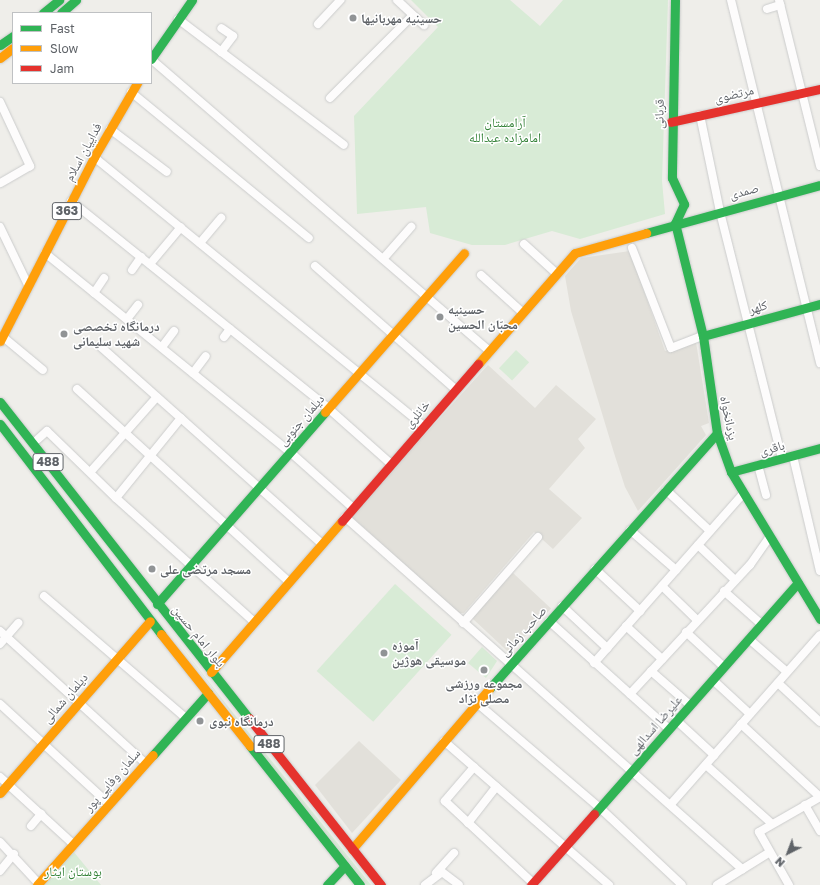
<!DOCTYPE html>
<meta charset="utf-8">
<style>
body{margin:0}
#map{position:relative;width:820px;height:885px;overflow:hidden;background:#efeeea;font-family:"Golos Text","Noto Naskh Arabic",sans-serif}
div>[style]{position:absolute}
.education>*{inset:0;background:#e2e0da;transform-origin:0 0}
.green>*{inset:0;background:#d8ebd6;transform-origin:0 0}
.roads{filter:drop-shadow(0 0 1px #cbcccc) drop-shadow(0 0 1px #cbcccc)}
.street>*{height:8px;margin:-4px;padding:0 4px;transform-origin:4px;border-radius:4px;background:#fdfcfc}
.fast>*{height:9px;margin:-4.5px;padding:0 4.5px;transform-origin:4.5px;border-radius:4.5px;background:#30b455}
.slow>*{height:9px;margin:-4.5px;padding:0 4.5px;transform-origin:4.5px;border-radius:4.5px;background:#ff9f0a}
.jam>*{height:9px;margin:-4.5px;padding:0 4.5px;transform-origin:4.5px;border-radius:4.5px;background:#e5322d}
.dots>*{width:11px;height:11px;translate:-50% -50%;box-sizing:border-box;border:2px solid #fff;border-radius:50%}
span{translate:-50% -50%;white-space:nowrap;text-align:center;line-height:1.15;-webkit-text-stroke:3px #fff;paint-order:stroke}
.shield-label span{padding:1px 3px;background:#fff;border:1px solid;border-radius:3px;-webkit-text-stroke-width:0}
.shield-label{font-size:12px;color:#5f6368;font-weight:700}
.poi-label{font-size:13px;color:#5f6368;font-weight:700}
.left{translate:0 -50%;text-align:left}
.street-label{font-size:13px;color:#5f6368}
.park-label{font-size:13px;color:#348238}
.legend{position:absolute;left:12px;top:12px;width:140px;height:72px;box-sizing:border-box;background:#fff;border:1px solid #bfc1c3;margin:0;padding:5px 7px;list-style:none;font-size:12px;color:#5f6368}
.legend li{display:flex;align-items:center;gap:8px;height:20px}
.legend b{width:20px;border:1px solid #bfc1c3}
.north{position:absolute;left:768px;top:833px;width:40px;height:40px;-webkit-text-stroke:3px #fff;paint-order:stroke;rotate:222deg;font-size:11px;font-weight:700;line-height:16px;text-align:center;color:#5f6368}
.north::after{content:'';display:block;margin:auto;width:14px;height:18px;background:#5f6368;clip-path:polygon(50% 0,100% 100%,50% 72%,0 100%)}
</style>
<div id="map">
<div class="education">
<div style="clip-path:polygon(630px 251px,665px 351px,696px 342px,709px 423px,701px 426px,706px 435px,638px 511px,625px 487px,614px 453px,571px 311px,565px 276px,581px 258px)"></div>
<div style="clip-path:polygon(488px 365px,535px 408px,556px 385px,596px 419px,578px 439px,585px 448px,549px 489px,582px 518px,553px 549px,534px 532px,464px 613px,458px 613px,351px 516px)"></div>
<div style="left:513px;top:573px;width:52px;height:61px;rotate:43deg"></div>
<div style="clip-path:polygon(359px 741px,401px 780px,352px 833px,315px 785px)"></div>
</div>
<div class="green">
<div style="clip-path:polygon(411px 0,510px 0,540px 26px,563px 0,668px 0,662px 181px,665px 214px,580px 239px,552px 231px,505px 245px,472px 245px,430px 233px,426px 207px,357px 214px,354px 116px,438px 27px)"></div>
<div style="left:516px;top:350px;width:18px;height:25px;rotate:43deg"></div>
<div style="left:395px;top:584px;width:76px;height:117px;rotate:42deg"></div>
<div style="clip-path:polygon(162px 621px,218px 694px,371px 885px,367px 885px,267px 760px)"></div>
<div style="clip-path:polygon(482px 647px,497px 661px,486px 678px,468px 663px)"></div>
<div style="clip-path:polygon(73px 851px,101px 885px,42px 885px)"></div>
</div>
<div class="roads">
<div class="street">
<div style="left:397px;top:0;width:37px;rotate:43deg"></div>
<div style="left:731px;top:0;width:374px;rotate:76.2deg"></div>
<div style="left:779px;top:0;width:171px;rotate:76.1deg"></div>
<div style="left:767px;top:9px;width:14px;rotate:-17deg"></div>
<div style="left:178px;top:19px;width:208px;rotate:37.2deg"></div>
<div style="left:318px;top:24px;width:33px;rotate:-47deg"></div>
<div style="left:221px;top:52px;width:20px;rotate:-53deg"></div>
<div style="left:233px;top:36px;width:14px;rotate:-146deg"></div>
<div style="left:151px;top:59px;width:447px;rotate:40.8deg"></div>
<div style="left:131px;top:92px;width:230px;rotate:39.4deg"></div>
<div style="left:330px;top:98px;width:117px;rotate:-45deg"></div>
<div style="left:0;top:102px;width:71px;rotate:64.9deg"></div>
<div style="left:30px;top:166px;width:34px;rotate:150deg"></div>
<div style="left:700px;top:115px;width:99px;rotate:78.3deg"></div>
<div style="left:720px;top:212px;width:254px;rotate:75.9deg"></div>
<div style="left:110px;top:129px;width:71px;rotate:37deg"></div>
<div style="left:94px;top:157px;width:426px;rotate:39.2deg"></div>
<div style="left:71px;top:201px;width:330px;rotate:38.8deg"></div>
<div style="left:328px;top:408px;width:84px;rotate:41.6deg"></div>
<div style="left:0;top:227px;width:64px;rotate:64.2deg"></div>
<div style="left:200px;top:243px;width:33px;rotate:-50deg"></div>
<div style="left:524px;top:244px;width:45px;rotate:42.3deg"></div>
<div style="left:632px;top:248px;width:107px;rotate:68.7deg"></div>
<div style="left:671px;top:348px;width:34px;rotate:-21deg"></div>
<div style="left:45px;top:253px;width:316px;rotate:39.1deg"></div>
<div style="left:290px;top:452px;width:84px;rotate:41.6deg"></div>
<div style="left:383px;top:259px;width:43px;rotate:-48.8deg"></div>
<div style="left:150px;top:264px;width:48px;rotate:-50deg"></div>
<div style="left:315px;top:266px;width:188px;rotate:41.3deg"></div>
<div style="left:132px;top:270px;width:16px;rotate:-55deg"></div>
<div style="left:481px;top:275px;width:57px;rotate:42.1deg"></div>
<div style="left:94px;top:293px;width:18px;rotate:-56deg"></div>
<div style="left:127px;top:319px;width:18px;rotate:-52deg"></div>
<div style="left:2px;top:336px;width:53px;rotate:39.7deg"></div>
<div style="left:224px;top:337px;width:10px;rotate:-53deg"></div>
<div style="left:101px;top:347px;width:296px;rotate:41.7deg"></div>
<div style="left:162px;top:347px;width:20px;rotate:-53deg"></div>
<div style="left:193px;top:373px;width:21px;rotate:-53deg"></div>
<div style="left:77px;top:389px;width:287px;rotate:42.3deg"></div>
<div style="left:38px;top:439px;width:12px;rotate:-42deg"></div>
<div style="left:47px;top:431px;width:96px;rotate:44.2deg"></div>
<div style="left:116px;top:498px;width:186px;rotate:41.9deg"></div>
<div style="left:793px;top:456px;width:118px;rotate:76.8deg"></div>
<div style="left:758px;top:465px;width:31px;rotate:75deg"></div>
<div style="left:93px;top:469px;width:96px;rotate:-48.4deg"></div>
<div style="left:666px;top:490px;width:60px;rotate:43deg"></div>
<div style="left:116px;top:498px;width:103px;rotate:-50.9deg"></div>
<div style="left:345px;top:517px;width:531px;rotate:41.56deg"></div>
<div style="left:630px;top:530px;width:61px;rotate:41deg"></div>
<div style="left:698px;top:545px;width:51px;rotate:43.4deg"></div>
<div style="left:595px;top:569px;width:62px;rotate:43deg"></div>
<div style="left:662px;top:586px;width:49px;rotate:44.2deg"></div>
<div style="left:724px;top:591px;width:50px;rotate:41.7deg"></div>
<div style="left:44px;top:596px;width:187px;rotate:40.7deg"></div>
<div style="left:562px;top:606px;width:62px;rotate:43deg"></div>
<div style="left:549px;top:621px;width:161px;rotate:42deg"></div>
<div style="left:463px;top:623px;width:114px;rotate:-48.9deg"></div>
<div style="left:626px;top:626px;width:49px;rotate:42.5deg"></div>
<div style="left:0;top:631px;width:196px;rotate:42.3deg"></div>
<div style="left:686px;top:632px;width:52px;rotate:42.6deg"></div>
<div style="left:749px;top:639px;width:50px;rotate:41deg"></div>
<div style="left:0;top:644px;width:28px;rotate:-49deg"></div>
<div style="left:594px;top:663px;width:227px;rotate:-48.6deg"></div>
<div style="left:651px;top:671px;width:52px;rotate:41.1deg"></div>
<div style="left:713px;top:680px;width:50px;rotate:42.6deg"></div>
<div style="left:778px;top:683px;width:57px;rotate:42.9deg"></div>
<div style="left:630px;top:694px;width:176px;rotate:-47.1deg"></div>
<div style="left:750px;top:565px;width:35px;rotate:-55deg"></div>
<div style="left:477px;top:703px;width:162px;rotate:40.5deg"></div>
<div style="left:600px;top:808px;width:112px;rotate:43.2deg"></div>
<div style="left:0;top:704px;width:148px;rotate:42.5deg"></div>
<div style="left:676px;top:720px;width:52px;rotate:42.6deg"></div>
<div style="left:741px;top:724px;width:108px;rotate:42.7deg"></div>
<div style="left:444px;top:741px;width:219px;rotate:41.1deg"></div>
<div style="left:706px;top:765px;width:87px;rotate:41.7deg"></div>
<div style="left:474px;top:767px;width:45px;rotate:130.5deg"></div>
<div style="left:445px;top:801px;width:120px;rotate:43deg"></div>
<div style="left:0;top:777px;width:99px;rotate:42.5deg"></div>
<div style="left:671px;top:804px;width:225px;rotate:-48.6deg"></div>
<div style="left:805px;top:805px;width:30px;rotate:60deg"></div>
<div style="left:468px;top:823px;width:46px;rotate:-52.1deg"></div>
<div style="left:31px;top:826px;width:16px;rotate:-50deg"></div>
<div style="left:0;top:842px;width:56px;rotate:47.2deg"></div>
<div style="left:0;top:871px;width:22px;rotate:-51deg"></div>
<div style="left:436px;top:873px;width:27px;rotate:-48deg"></div>
<div style="left:425px;top:885px;width:21px;rotate:-37deg"></div>
<div style="left:442px;top:872px;width:21px;rotate:37deg"></div>
<div style="left:717px;top:885px;width:62px;rotate:-31.9deg"></div>
<div style="left:789px;top:885px;width:61px;rotate:-119.5deg"></div>
<div style="left:759px;top:832px;width:70px;rotate:-29.8deg"></div>
</div>
<div class="fast">
<div style="left:675px;top:0;width:178px;rotate:91deg"></div>
<div style="left:672px;top:178px;width:29px;rotate:65deg"></div>
<div style="left:684px;top:204px;width:21px;rotate:115deg"></div>
<div style="left:43px;top:13px;width:21px;rotate:-39deg"></div>
<div style="left:61px;top:13px;width:20px;rotate:-41deg"></div>
<div style="left:0;top:45px;width:16px;rotate:-35deg"></div>
<div style="left:151px;top:59px;width:72px;rotate:-55.2deg"></div>
<div style="left:675px;top:223px;width:116px;rotate:76.1deg"></div>
<div style="left:703px;top:336px;width:98px;rotate:81.8deg"></div>
<div style="left:717px;top:433px;width:41px;rotate:70.3deg"></div>
<div style="left:731px;top:472px;width:172px;rotate:58.8deg"></div>
<div style="left:646px;top:233px;width:180px;rotate:-15.4deg"></div>
<div style="left:703px;top:336px;width:121px;rotate:-15.3deg"></div>
<div style="left:0;top:402px;width:402px;rotate:51.8deg"></div>
<div style="left:0;top:424px;width:265px;rotate:52.5deg"></div>
<div style="left:731px;top:472px;width:92px;rotate:-15.1deg"></div>
<div style="left:157px;top:604px;width:255px;rotate:-48.8deg"></div>
<div style="left:489px;top:689px;width:343px;rotate:-48.3deg"></div>
<div style="left:250px;top:746px;width:177px;rotate:51.6deg"></div>
<div style="left:153px;top:755px;width:83px;rotate:-48.4deg"></div>
<div style="left:594px;top:814px;width:308px;rotate:-48.6deg"></div>
<div style="left:327px;top:885px;width:26px;rotate:-47deg"></div>
</div>
<div class="slow">
<div style="left:0;top:58px;width:16px;rotate:-38deg"></div>
<div style="left:0;top:341px;width:207px;rotate:-62.9deg"></div>
<div style="left:94px;top:157px;width:86px;rotate:-59.8deg"></div>
<div style="left:478px;top:364px;width:147px;rotate:-48.9deg"></div>
<div style="left:575px;top:253px;width:74px;rotate:-15.7deg"></div>
<div style="left:325px;top:412px;width:211px;rotate:-48.8deg"></div>
<div style="left:161px;top:634px;width:143px;rotate:51.5deg"></div>
<div style="left:211px;top:672px;width:200px;rotate:-49.1deg"></div>
<div style="left:0;top:793px;width:228px;rotate:-48.9deg"></div>
<div style="left:352px;top:849px;width:211px;rotate:-49.4deg"></div>
<div style="left:37px;top:885px;width:174px;rotate:-48.3deg"></div>
</div>
<div class="jam">
<div style="left:671px;top:122px;width:153px;rotate:-12.5deg"></div>
<div style="left:342px;top:521px;width:208px;rotate:-49.1deg"></div>
<div style="left:249px;top:718px;width:213px;rotate:51.7deg"></div>
<div style="left:531px;top:885px;width:95px;rotate:-48.4deg"></div>
</div>
</div>
<div class="dots">
<div style="left:353px;top:18px;background:#919496"></div>
<div style="left:440px;top:317px;background:#919496"></div>
<div style="left:64px;top:334px;background:#919496"></div>
<div style="left:152px;top:569px;background:#919496"></div>
<div style="left:384px;top:653px;background:#919496"></div>
<div style="left:484px;top:670px;background:#919496"></div>
<div style="left:200px;top:721px;background:#919496"></div>
</div>
<div class="shield-label">
<span style="left:67px;top:211px">363</span>
<span style="left:48px;top:462px">488</span>
<span style="left:269px;top:744px">488</span>
</div>
<div class="poi-label">
<span class="left" style="left:361px;top:18px">حسینیه مهربانیها</span>
<span class="left" style="left:448px;top:317px">حسینیه<br>محبّان الحسین</span>
<span class="left" style="left:73px;top:334px">درمانگاه تخصصی<br>شهید سلیمانی</span>
<span class="left" style="left:160px;top:569px">مسجد مرتضی علی</span>
<span class="left" style="left:392px;top:653px">آموزه<br>موسیقی هوژین</span>
<span style="left:484px;top:691px">مجموعه ورزشی<br>مصلی نژاد</span>
<span class="left" style="left:209px;top:721px">درمانگاه نبوی</span>
</div>
<div class="street-label">
<span style="left:734px;top:94px;rotate:-13deg">مرتضوی</span>
<span style="left:659px;top:114px;rotate:-89deg">قربانی</span>
<span style="left:83px;top:152px;rotate:-62deg">فداییان اسلام</span>
<span style="left:744px;top:191px;rotate:-15deg">صمدی</span>
<span style="left:758px;top:307px;rotate:-16deg">کلهر</span>
<span style="left:417px;top:414px;rotate:-49deg">خانلری</span>
<span style="left:729px;top:418px;rotate:78deg">یزدانخواه</span>
<span style="left:301px;top:420px;rotate:-49deg">دیلمان جنوبی</span>
<span style="left:772px;top:448px;rotate:-15deg">باقری</span>
<span style="left:523px;top:631px;rotate:-48deg">صاحب زمانی</span>
<span style="left:199px;top:636px;rotate:51deg">بلوار امام حسین</span>
<span style="left:65px;top:698px;rotate:-49deg">دیلمان شمالی</span>
<span style="left:655px;top:725px;rotate:-49deg">علیرضا اسدالهی</span>
<span style="left:112px;top:780px;rotate:-49deg">سلمان وفایی پور</span>
</div>
<div class="park-label">
<span style="left:505px;top:130px">آرامستان<br>امامزاده عبدالله</span>
<span style="left:73px;top:871px">بوستان ایثار</span>
</div>
<ul class="legend">
<li><b style="height:5px;background:#30b455"></b>Fast</li>
<li><b style="height:5px;background:#ff9f0a"></b>Slow</li>
<li><b style="height:5px;background:#e5322d"></b>Jam</li>
</ul>
<div class="north">N</div>
</div>
